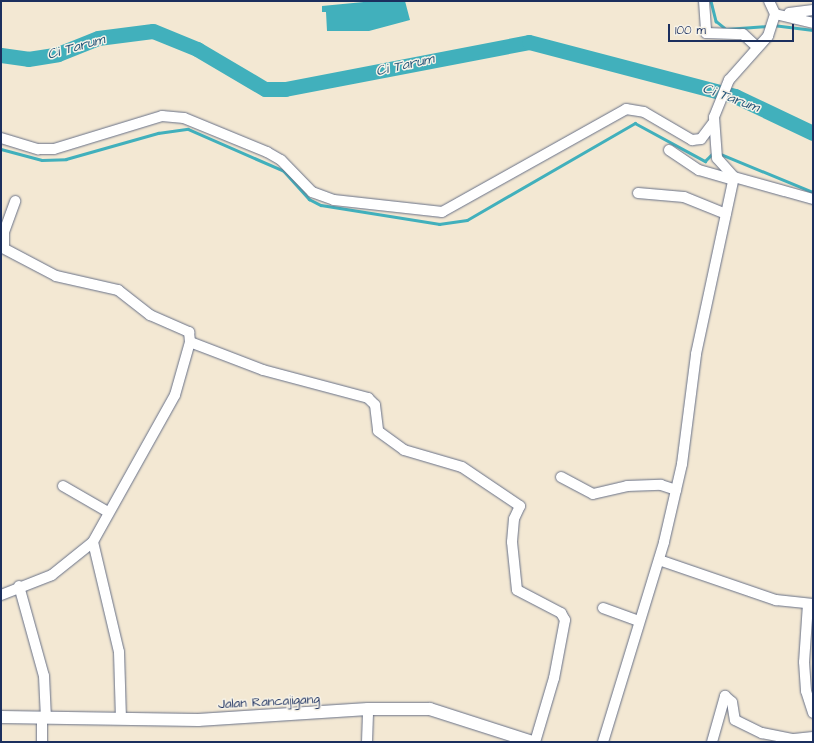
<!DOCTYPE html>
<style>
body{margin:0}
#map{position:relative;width:814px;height:743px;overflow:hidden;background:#f3e8d3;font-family:"Architects Daughter",sans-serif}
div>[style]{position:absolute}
.water>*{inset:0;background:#41b0bc}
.stream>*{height:2.5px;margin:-1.25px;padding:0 1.25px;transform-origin:1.25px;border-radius:1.25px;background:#41b0bc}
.river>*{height:15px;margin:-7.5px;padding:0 7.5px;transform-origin:7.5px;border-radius:7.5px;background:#41b0bc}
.roads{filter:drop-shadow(0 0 1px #677087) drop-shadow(0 0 1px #677087)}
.minor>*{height:10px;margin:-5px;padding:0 5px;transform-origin:5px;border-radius:5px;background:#fff}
.major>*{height:12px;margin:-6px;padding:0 6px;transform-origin:6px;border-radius:6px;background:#fff}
span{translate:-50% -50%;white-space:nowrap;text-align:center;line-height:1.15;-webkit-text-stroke:3px #f7f3e8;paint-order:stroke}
.street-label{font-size:13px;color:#1b2f5e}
.water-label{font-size:14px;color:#26567a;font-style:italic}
.frame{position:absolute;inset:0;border:2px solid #1b2f5e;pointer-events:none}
.scale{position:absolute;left:668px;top:24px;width:126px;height:18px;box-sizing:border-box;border:2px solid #1b2f5e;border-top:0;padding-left:5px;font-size:12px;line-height:14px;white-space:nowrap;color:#1b2f5e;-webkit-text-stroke:3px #f7f3e8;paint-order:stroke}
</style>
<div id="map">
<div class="water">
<div style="clip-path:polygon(374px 1px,405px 1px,410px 20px,369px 31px,327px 31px,326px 12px,322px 12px,322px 6px)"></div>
</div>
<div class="stream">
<div style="left:711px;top:1px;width:21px;rotate:76deg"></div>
<div style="left:716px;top:21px;width:13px;rotate:39deg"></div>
<div style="left:726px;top:29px;width:42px;rotate:-4.1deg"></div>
<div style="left:773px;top:25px;width:40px;rotate:7.1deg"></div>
<div style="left:1px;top:149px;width:42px;rotate:15deg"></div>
<div style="left:42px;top:160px;width:24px;rotate:-2deg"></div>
<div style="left:66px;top:159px;width:96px;rotate:-15.8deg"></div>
<div style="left:158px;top:133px;width:30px;rotate:-8deg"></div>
<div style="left:188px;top:129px;width:105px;rotate:23.6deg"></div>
<div style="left:284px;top:171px;width:38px;rotate:48deg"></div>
<div style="left:309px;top:199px;width:13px;rotate:27deg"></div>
<div style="left:321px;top:205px;width:120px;rotate:9.1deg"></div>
<div style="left:439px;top:224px;width:28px;rotate:-8deg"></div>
<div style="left:467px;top:220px;width:194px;rotate:-30deg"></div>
<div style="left:635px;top:123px;width:80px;rotate:28.5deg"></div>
<div style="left:705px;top:161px;width:11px;rotate:-45deg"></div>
<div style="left:718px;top:153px;width:103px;rotate:22.3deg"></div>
</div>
<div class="river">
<div style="left:1px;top:55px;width:27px;rotate:8deg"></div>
<div style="left:28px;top:59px;width:30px;rotate:-9deg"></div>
<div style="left:58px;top:54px;width:43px;rotate:-21.8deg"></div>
<div style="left:98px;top:38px;width:55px;rotate:-7.3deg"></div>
<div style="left:153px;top:31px;width:48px;rotate:22.2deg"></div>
<div style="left:197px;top:49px;width:79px;rotate:30.5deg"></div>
<div style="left:265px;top:89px;width:20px"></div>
<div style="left:285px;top:89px;width:248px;rotate:-10.9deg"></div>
<div style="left:529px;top:42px;width:213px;rotate:14.7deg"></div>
<div style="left:735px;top:96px;width:86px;rotate:25.4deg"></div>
</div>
<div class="roads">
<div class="minor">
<div style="left:704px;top:1px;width:32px;rotate:86deg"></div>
<div style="left:706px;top:33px;width:37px;rotate:2deg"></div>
<div style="left:743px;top:34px;width:19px;rotate:43deg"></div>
<div style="left:769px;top:1px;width:14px;rotate:65deg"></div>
<div style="left:789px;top:13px;width:24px;rotate:-7deg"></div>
<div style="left:775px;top:14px;width:39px;rotate:13deg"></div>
<div style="left:1px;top:138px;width:39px;rotate:17deg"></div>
<div style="left:38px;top:149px;width:16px"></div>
<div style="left:54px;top:149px;width:113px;rotate:-17deg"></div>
<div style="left:162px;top:116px;width:22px;rotate:5deg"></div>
<div style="left:184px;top:118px;width:90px;rotate:22.3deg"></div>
<div style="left:267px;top:152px;width:16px;rotate:30deg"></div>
<div style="left:281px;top:160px;width:45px;rotate:45.9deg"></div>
<div style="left:312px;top:192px;width:23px;rotate:20deg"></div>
<div style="left:334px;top:200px;width:109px;rotate:6.3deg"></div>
<div style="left:442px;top:212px;width:211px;rotate:-29.2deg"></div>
<div style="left:626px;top:109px;width:18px;rotate:9deg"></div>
<div style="left:644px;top:112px;width:56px;rotate:30.3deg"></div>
<div style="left:692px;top:140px;width:9px;rotate:-6deg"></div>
<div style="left:701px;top:139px;width:21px;rotate:-53deg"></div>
<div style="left:669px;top:150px;width:36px;rotate:34deg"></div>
<div style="left:699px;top:170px;width:35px;rotate:16deg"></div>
<div style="left:734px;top:177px;width:82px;rotate:15.6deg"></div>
<div style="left:638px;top:193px;width:46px;rotate:5deg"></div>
<div style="left:684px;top:197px;width:45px;rotate:22deg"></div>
<div style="left:1px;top:247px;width:62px;rotate:27.8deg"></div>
<div style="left:56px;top:276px;width:64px;rotate:12.7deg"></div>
<div style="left:118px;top:290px;width:41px;rotate:38deg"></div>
<div style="left:150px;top:315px;width:43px;rotate:23.6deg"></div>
<div style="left:189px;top:332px;width:10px;rotate:84deg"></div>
<div style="left:190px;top:342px;width:55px;rotate:105.8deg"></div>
<div style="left:175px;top:395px;width:168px;rotate:119.2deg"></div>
<div style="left:93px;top:542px;width:53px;rotate:141.2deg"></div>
<div style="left:52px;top:575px;width:55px;rotate:158.6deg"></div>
<div style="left:4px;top:248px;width:16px;rotate:-90deg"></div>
<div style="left:4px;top:232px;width:33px;rotate:-70deg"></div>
<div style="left:190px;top:342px;width:78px;rotate:21deg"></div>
<div style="left:263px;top:370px;width:109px;rotate:14.9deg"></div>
<div style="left:368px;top:398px;width:10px;rotate:45deg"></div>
<div style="left:375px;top:405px;width:26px;rotate:83deg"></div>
<div style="left:378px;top:431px;width:32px;rotate:36deg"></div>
<div style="left:404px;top:450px;width:60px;rotate:16.3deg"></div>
<div style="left:462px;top:467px;width:70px;rotate:33.9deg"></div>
<div style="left:520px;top:506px;width:14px;rotate:115deg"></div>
<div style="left:514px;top:519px;width:23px;rotate:95deg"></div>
<div style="left:512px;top:542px;width:48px;rotate:84.1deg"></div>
<div style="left:517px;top:590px;width:50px;rotate:27.6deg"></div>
<div style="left:561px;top:613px;width:8px;rotate:60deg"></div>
<div style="left:565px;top:620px;width:59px;rotate:100.7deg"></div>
<div style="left:554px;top:678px;width:67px;rotate:106.5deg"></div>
<div style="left:561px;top:477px;width:36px;rotate:28deg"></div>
<div style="left:593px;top:494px;width:35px;rotate:-13deg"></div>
<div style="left:627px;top:486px;width:34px;rotate:-2deg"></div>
<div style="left:661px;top:485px;width:16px;rotate:18deg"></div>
<div style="left:63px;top:486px;width:52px;rotate:30deg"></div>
<div style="left:93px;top:542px;width:113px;rotate:76.7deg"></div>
<div style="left:119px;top:652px;width:67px;rotate:88.3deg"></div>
<div style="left:659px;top:560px;width:124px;rotate:18.9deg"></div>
<div style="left:776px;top:600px;width:37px;rotate:6deg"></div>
<div style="left:19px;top:586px;width:93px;rotate:74.5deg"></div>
<div style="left:44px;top:676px;width:42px;rotate:87.3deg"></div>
<div style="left:808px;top:604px;width:58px;rotate:93.9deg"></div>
<div style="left:804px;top:662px;width:29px;rotate:86deg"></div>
<div style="left:806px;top:691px;width:23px;rotate:72deg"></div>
<div style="left:603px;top:608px;width:38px;rotate:20deg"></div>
<div style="left:42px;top:742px;width:24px;rotate:-90deg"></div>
<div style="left:367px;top:742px;width:33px;rotate:-88deg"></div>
<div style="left:603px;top:742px;width:209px;rotate:-73deg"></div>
<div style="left:664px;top:542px;width:80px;rotate:-77deg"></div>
<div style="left:682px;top:464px;width:111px;rotate:-82.7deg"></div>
<div style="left:696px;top:354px;width:181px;rotate:-77.9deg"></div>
<div style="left:734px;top:177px;width:25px;rotate:-132deg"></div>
<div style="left:717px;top:158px;width:41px;rotate:-94.2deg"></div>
<div style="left:714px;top:117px;width:40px;rotate:-68deg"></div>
<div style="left:729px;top:80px;width:59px;rotate:-48.4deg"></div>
<div style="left:768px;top:36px;width:23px;rotate:-72deg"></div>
<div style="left:712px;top:742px;width:48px;rotate:-74.2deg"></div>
<div style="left:725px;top:696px;width:9px;rotate:41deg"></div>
<div style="left:732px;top:702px;width:18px;rotate:81deg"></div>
<div style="left:735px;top:720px;width:30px;rotate:26deg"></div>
<div style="left:762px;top:733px;width:33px;rotate:11deg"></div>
<div style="left:794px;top:739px;width:19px;rotate:-6deg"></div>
</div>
<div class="major">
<div style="left:1px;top:717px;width:197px;rotate:0.9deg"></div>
<div style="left:198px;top:720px;width:170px;rotate:-3.7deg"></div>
<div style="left:368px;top:709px;width:62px"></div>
<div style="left:430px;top:709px;width:108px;rotate:17.8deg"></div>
</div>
</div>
<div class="street-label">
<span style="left:269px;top:702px;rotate:-3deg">Jalan Rancajigang</span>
</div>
<div class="water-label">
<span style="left:76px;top:47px;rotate:-16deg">Ci Tarum</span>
<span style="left:405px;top:65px;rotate:-13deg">Ci Tarum</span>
<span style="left:731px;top:98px;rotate:20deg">Ci Tarum</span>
</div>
<div class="frame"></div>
<div class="scale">100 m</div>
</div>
